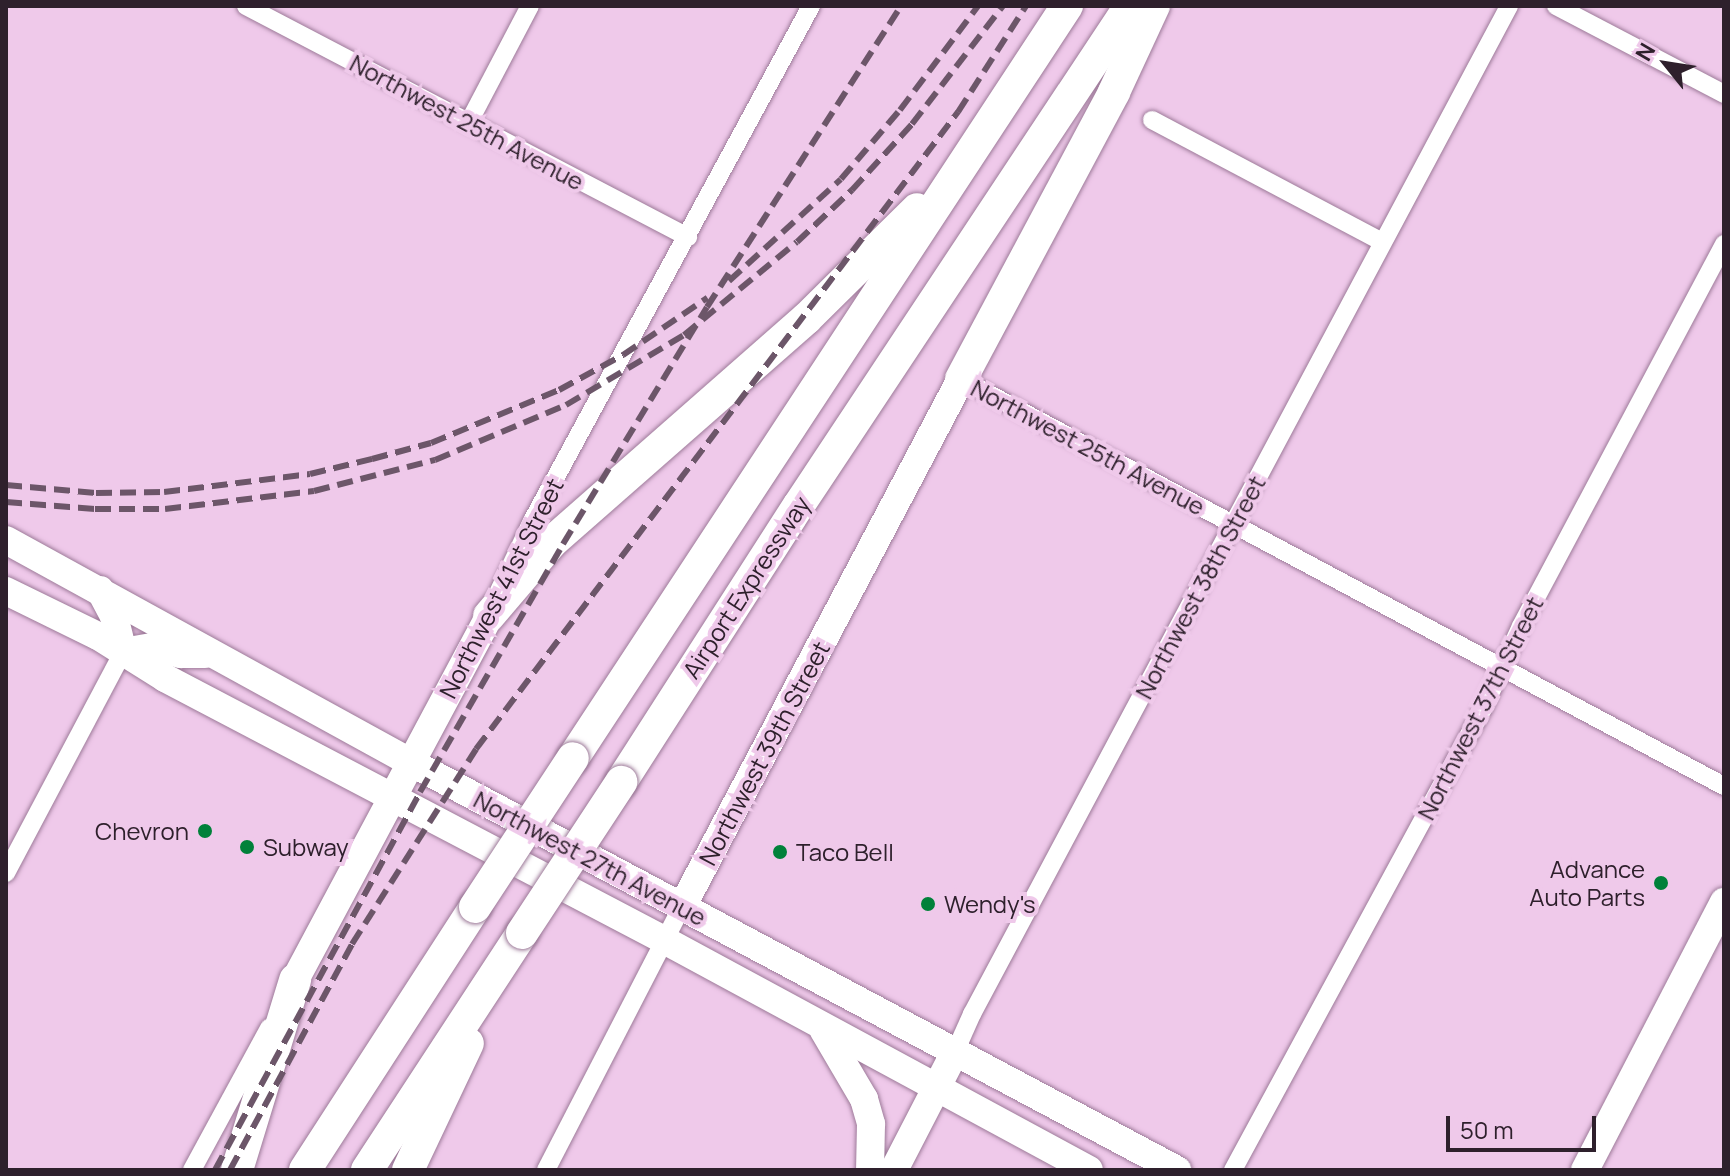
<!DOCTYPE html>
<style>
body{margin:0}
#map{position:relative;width:1730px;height:1176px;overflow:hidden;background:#efc9ea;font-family:Manrope,sans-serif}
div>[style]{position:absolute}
.roads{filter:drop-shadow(0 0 2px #9d7a99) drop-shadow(0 0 2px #9d7a99)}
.street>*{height:18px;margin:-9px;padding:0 9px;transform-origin:9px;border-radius:9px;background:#fff}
.primary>*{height:28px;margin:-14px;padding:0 14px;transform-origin:14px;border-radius:14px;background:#fff}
.highway>*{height:32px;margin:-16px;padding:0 16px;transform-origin:16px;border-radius:16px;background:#fff}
.rail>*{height:6px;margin-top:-3px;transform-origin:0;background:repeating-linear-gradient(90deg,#6c5669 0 16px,transparent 0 24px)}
.bridges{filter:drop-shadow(0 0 2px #9d7a99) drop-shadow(0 0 2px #9d7a99)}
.highway-bridge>*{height:32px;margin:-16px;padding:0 16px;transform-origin:16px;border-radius:16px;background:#fff}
.dots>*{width:22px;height:22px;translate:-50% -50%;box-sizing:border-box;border:4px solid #efc9ea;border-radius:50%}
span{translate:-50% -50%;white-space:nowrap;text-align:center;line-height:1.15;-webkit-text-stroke:8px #efc9ea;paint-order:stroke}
.street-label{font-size:24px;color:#2e202c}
.poi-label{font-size:24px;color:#2e202c}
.right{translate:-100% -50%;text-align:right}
.left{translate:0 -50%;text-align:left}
.frame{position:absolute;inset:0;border:8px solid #2e202c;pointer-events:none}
.north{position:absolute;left:1626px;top:24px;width:80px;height:80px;-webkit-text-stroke:6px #efc9ea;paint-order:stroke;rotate:300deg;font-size:22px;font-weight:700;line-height:32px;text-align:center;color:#2e202c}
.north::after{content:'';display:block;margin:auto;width:28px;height:36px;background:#2e202c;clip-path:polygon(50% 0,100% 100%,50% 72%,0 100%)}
.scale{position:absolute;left:1446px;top:1116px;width:150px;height:36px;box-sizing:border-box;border:4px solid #2e202c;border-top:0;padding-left:10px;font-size:24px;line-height:28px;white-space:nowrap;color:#2e202c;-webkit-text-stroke:6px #efc9ea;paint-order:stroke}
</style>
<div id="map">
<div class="roads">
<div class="street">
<div style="left:246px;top:6px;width:499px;rotate:27.6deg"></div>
<div style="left:1556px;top:6px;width:190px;rotate:27.6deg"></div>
<div style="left:1152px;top:120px;width:260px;rotate:27.9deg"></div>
<div style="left:469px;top:122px;width:131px;rotate:-62.3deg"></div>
<div style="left:961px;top:379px;width:865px;rotate:28.08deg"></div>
<div style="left:498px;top:593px;width:80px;rotate:-64.7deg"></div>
<div style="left:532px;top:521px;width:586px;rotate:-61.55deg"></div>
<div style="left:6px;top:873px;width:250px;rotate:-62.1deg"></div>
<div style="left:955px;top:1052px;width:42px;rotate:-65.9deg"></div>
<div style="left:972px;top:1014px;width:1142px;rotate:-61.95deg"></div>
<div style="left:192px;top:1170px;width:162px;rotate:-61.5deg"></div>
<div style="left:546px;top:1170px;width:296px;rotate:-62.7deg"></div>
<div style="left:1233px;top:1170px;width:527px;rotate:-61.54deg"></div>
<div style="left:1484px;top:707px;width:89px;rotate:-65.4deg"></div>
<div style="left:1521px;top:626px;width:433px;rotate:-62deg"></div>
</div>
<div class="primary">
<div style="left:6px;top:540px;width:461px;rotate:28.8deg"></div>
<div style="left:410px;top:762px;width:869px;rotate:28.01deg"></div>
<div style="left:100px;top:590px;width:30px;rotate:62deg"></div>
<div style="left:114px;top:616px;width:37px;rotate:76deg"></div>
<div style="left:123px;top:652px;width:29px;rotate:-10deg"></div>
<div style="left:152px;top:647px;width:30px;rotate:14deg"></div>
<div style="left:181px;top:654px;width:24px"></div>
<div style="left:6px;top:591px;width:102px;rotate:26.1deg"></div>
<div style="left:98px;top:636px;width:79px;rotate:32.1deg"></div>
<div style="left:165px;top:678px;width:564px;rotate:27.7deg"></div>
<div style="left:664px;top:940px;width:483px;rotate:28.4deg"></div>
<div style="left:682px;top:907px;width:597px;rotate:-62.15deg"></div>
<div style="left:295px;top:980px;width:412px;rotate:-61.9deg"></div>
<div style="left:824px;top:1031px;width:79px;rotate:59.5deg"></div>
<div style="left:864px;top:1099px;width:26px;rotate:74deg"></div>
<div style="left:871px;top:1124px;width:46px;rotate:91.2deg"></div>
<div style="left:894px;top:1170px;width:133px;rotate:-62.7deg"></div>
<div style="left:1585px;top:1170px;width:302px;rotate:-62.6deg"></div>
</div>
<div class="highway">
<div style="left:961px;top:379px;width:325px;rotate:-61.9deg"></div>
<div style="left:1114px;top:92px;width:95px;rotate:-65.1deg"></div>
<div style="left:489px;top:616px;width:97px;rotate:-49.6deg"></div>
<div style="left:552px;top:542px;width:338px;rotate:-41.3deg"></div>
<div style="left:806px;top:319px;width:156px;rotate:-44.7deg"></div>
<div style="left:573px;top:758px;width:900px;rotate:-56.7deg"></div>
<div style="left:621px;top:782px;width:329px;rotate:-57.3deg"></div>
<div style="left:799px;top:505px;width:599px;rotate:-56.44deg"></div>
<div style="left:237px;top:1170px;width:199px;rotate:-73deg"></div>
<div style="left:305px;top:1170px;width:313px;rotate:-57.1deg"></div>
<div style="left:367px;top:1170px;width:283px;rotate:-56.8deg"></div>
<div style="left:408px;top:1170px;width:140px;rotate:-64.7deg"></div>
</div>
</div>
<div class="rail">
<div style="left:729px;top:281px;width:151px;rotate:-42.3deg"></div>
<div style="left:841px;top:179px;width:91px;rotate:-49.5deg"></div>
<div style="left:900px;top:110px;width:130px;rotate:-53.1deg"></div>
<div style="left:6px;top:485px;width:90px;rotate:5.1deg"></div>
<div style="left:96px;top:493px;width:68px;rotate:-0.8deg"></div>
<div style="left:164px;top:492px;width:147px;rotate:-7deg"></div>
<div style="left:310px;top:474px;width:64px;rotate:-13.6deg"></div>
<div style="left:372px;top:459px;width:61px;rotate:-15.2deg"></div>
<div style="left:431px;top:443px;width:139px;rotate:-22.5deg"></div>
<div style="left:559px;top:390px;width:73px;rotate:-28.7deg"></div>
<div style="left:623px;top:355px;width:102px;rotate:-34.2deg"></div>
<div style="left:6px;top:502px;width:89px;rotate:4.5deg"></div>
<div style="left:95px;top:509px;width:70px"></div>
<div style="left:165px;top:509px;width:150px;rotate:-6.9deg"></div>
<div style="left:314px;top:491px;width:125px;rotate:-14.4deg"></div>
<div style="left:435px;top:460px;width:142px;rotate:-22.8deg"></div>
<div style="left:566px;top:405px;width:137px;rotate:-30.7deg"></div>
<div style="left:684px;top:335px;width:146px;rotate:-39.5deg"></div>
<div style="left:797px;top:242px;width:76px;rotate:-43.4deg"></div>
<div style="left:852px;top:190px;width:89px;rotate:-47.7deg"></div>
<div style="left:912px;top:124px;width:149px;rotate:-52.4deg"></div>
<div style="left:215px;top:1170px;width:430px;rotate:-61.5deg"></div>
<div style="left:420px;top:792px;width:286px;rotate:-60deg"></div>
<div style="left:563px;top:544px;width:277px;rotate:-58.7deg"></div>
<div style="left:707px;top:307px;width:358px;rotate:-57.2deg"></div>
<div style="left:230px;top:1170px;width:257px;rotate:-61.6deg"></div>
<div style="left:352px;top:944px;width:231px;rotate:-57.5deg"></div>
<div style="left:476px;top:749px;width:799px;rotate:-52.89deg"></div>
<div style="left:958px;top:112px;width:126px;rotate:-57.3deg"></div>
</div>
<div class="bridges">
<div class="highway-bridge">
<div style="left:475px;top:907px;width:178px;rotate:-56.7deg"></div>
<div style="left:522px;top:933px;width:181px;rotate:-56.7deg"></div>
</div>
</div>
<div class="dots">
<div style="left:205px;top:831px;background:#00813a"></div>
<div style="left:247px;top:847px;background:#00813a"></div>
<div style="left:780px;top:852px;background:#00813a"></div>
<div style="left:1661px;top:883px;background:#00813a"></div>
<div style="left:928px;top:904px;background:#00813a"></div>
</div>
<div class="street-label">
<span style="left:467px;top:122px;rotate:28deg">Northwest 25th Avenue</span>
<span style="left:1088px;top:447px;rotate:28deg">Northwest 25th Avenue</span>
<span style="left:746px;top:587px;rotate:-57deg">Airport Expressway</span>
<span style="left:1200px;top:587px;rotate:-62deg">Northwest 38th Street</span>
<span style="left:501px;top:588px;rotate:-63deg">Northwest 41st Street</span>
<span style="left:1480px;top:708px;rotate:-63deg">Northwest 37th Street</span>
<span style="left:764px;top:753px;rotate:-62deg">Northwest 39th Street</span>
<span style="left:590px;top:858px;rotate:28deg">Northwest 27th Avenue</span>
</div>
<div class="poi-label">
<span class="right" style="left:189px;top:831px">Chevron</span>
<span class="left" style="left:263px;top:847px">Subway</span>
<span class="left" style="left:796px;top:852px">Taco Bell</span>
<span class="right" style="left:1645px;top:883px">Advance<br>Auto Parts</span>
<span class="left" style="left:944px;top:904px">Wendy's</span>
</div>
<div class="frame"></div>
<div class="north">N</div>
<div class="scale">50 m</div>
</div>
